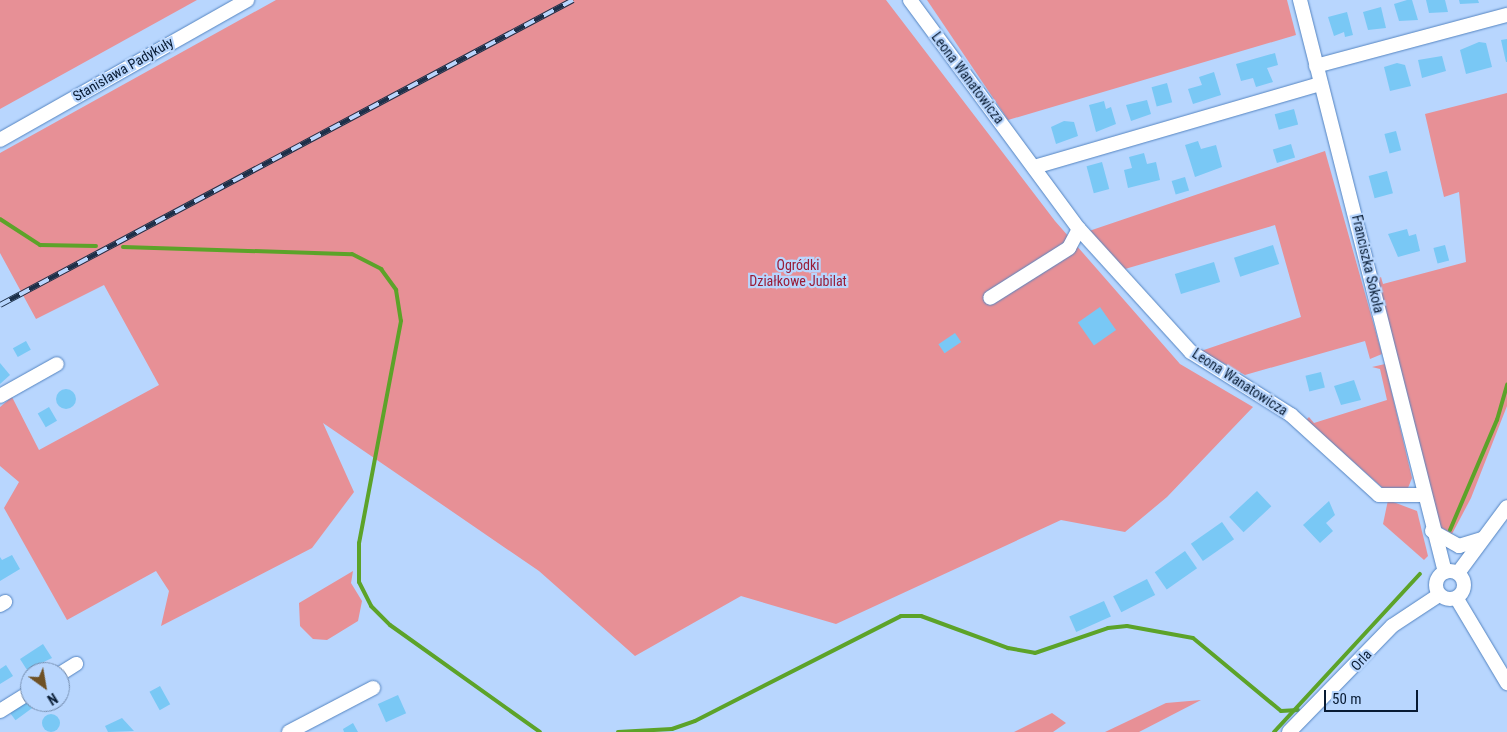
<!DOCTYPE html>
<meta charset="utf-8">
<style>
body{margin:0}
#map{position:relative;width:1507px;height:732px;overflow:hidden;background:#b8d6fe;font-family:"Roboto Condensed",sans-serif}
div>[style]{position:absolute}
.green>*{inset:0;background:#e79096}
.stream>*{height:4px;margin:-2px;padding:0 2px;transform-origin:2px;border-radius:2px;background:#5ca329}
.building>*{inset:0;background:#79c8f5;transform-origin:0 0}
.round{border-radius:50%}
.roads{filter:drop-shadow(0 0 1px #5484c1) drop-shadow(0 0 1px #5484c1)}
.minor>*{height:14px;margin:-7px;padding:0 7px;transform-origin:7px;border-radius:7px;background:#fff}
.minor>.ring{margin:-7px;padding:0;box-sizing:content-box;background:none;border:14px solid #fff;border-radius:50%}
.rail>*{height:5.5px;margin-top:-2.75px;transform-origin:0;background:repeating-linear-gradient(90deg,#b8d6fe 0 11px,#1c304a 0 22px);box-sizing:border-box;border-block:1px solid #1c304a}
span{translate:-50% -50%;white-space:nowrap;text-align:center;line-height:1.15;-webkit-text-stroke:4.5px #b8d6fe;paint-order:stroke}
.street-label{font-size:14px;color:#081b33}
.park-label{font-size:14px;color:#991c37}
.north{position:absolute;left:20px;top:662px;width:50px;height:50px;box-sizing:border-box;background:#b8d6fe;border:1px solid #728bad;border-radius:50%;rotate:148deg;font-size:14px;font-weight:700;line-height:20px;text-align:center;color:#081b33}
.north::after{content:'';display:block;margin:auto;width:18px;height:22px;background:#6e5125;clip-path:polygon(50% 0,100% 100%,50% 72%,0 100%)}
.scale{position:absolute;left:1324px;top:690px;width:94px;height:22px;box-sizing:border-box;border:2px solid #081b33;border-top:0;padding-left:6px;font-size:15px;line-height:18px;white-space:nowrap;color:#081b33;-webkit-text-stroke:4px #b8d6fe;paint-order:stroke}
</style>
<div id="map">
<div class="green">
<div style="clip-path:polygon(0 0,197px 0,0 109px)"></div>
<div style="clip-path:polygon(276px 0,886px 0,1055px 221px,1180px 364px,1253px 407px,1167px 497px,1125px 532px,1061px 520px,836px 624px,741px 596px,635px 656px,539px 571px,323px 423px,354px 492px,312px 548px,161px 626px,169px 591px,156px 571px,67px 620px,4px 508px,19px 482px,0 466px,0 407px,12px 397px,39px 450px,159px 385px,104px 285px,36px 319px,0 253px,0 153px)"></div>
<div style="clip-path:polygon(927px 0,1287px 0,1296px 35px,1008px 120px)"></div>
<div style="clip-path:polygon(1507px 93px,1507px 406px,1471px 498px,1452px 534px,1437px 525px,1377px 279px,1381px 277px,1383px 284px,1466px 262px,1459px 192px,1444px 197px,1425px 114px)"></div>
<div style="clip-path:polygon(1325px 151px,1382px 354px,1370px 359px,1365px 341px,1245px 375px,1201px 351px,1301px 317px,1275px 225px,1125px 269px,1089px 231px)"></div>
<div style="clip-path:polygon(1385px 364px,1412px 478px,1408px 488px,1385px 490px,1306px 420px,1309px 417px,1314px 423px,1387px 400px,1380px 369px,1372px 367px)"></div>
<div style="clip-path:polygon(1388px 500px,1417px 511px,1428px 556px,1424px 560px,1383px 524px)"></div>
<div style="clip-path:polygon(353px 571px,351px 583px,362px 601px,358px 621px,327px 640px,313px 639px,300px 626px,299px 603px)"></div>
<div style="clip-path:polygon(1201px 700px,1139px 732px,1105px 732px,1166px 703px)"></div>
<div style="clip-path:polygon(1052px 713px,1066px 723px,1053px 732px,1014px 732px)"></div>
</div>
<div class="stream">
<div style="left:0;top:219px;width:48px;rotate:33deg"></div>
<div style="left:40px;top:245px;width:56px;rotate:1deg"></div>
<div style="left:123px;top:247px;width:229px;rotate:1.8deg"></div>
<div style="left:352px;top:254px;width:33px;rotate:27deg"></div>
<div style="left:381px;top:269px;width:26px;rotate:54deg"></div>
<div style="left:396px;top:290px;width:31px;rotate:81deg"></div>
<div style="left:401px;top:321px;width:226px;rotate:100.7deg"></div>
<div style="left:359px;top:543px;width:39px;rotate:90deg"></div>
<div style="left:359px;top:582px;width:27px;rotate:63deg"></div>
<div style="left:371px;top:606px;width:27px;rotate:45deg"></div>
<div style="left:390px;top:625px;width:184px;rotate:35.5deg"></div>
<div style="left:1450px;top:530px;width:120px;rotate:-66.9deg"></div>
<div style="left:1497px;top:420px;width:37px;rotate:-74deg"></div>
<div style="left:618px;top:732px;width:54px;rotate:-3.2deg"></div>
<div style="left:672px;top:729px;width:24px;rotate:-19deg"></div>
<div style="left:695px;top:721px;width:231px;rotate:-27deg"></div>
<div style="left:901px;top:616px;width:20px"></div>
<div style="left:921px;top:616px;width:93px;rotate:20.2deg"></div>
<div style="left:1008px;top:648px;width:27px;rotate:10deg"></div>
<div style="left:1035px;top:653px;width:77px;rotate:-18.9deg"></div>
<div style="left:1108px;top:628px;width:19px;rotate:-6deg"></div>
<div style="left:1127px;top:626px;width:67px;rotate:10.3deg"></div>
<div style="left:1193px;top:638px;width:114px;rotate:39.7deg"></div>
<div style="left:1281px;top:711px;width:17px;rotate:-3deg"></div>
<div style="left:1274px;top:732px;width:215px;rotate:-47.3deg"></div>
</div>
<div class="building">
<div style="clip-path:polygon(1407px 0,1412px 0,1418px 20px,1399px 21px,1394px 4px)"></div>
<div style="clip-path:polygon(1426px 0,1445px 0,1448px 12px,1429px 13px)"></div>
<div style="clip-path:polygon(1459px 0,1478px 0,1479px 3px,1460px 4px)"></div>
<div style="clip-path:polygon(1381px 7px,1386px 28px,1368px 30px,1363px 12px)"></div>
<div style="clip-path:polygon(1347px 12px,1353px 35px,1345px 37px,1344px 32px,1334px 36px,1328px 17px)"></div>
<div style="clip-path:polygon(1507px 39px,1507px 62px,1506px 62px,1501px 40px)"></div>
<div style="clip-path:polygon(1479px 42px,1486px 43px,1492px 67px,1466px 74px,1460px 50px)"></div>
<div style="clip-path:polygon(1275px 53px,1278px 65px,1267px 68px,1273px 82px,1256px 87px,1253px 78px,1241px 81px,1236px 64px)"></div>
<div style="clip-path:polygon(1442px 56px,1446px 71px,1422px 78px,1418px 60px)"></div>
<div style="clip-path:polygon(1397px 63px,1405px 65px,1411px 86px,1390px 91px,1384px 67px)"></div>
<div style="clip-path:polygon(1214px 72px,1221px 95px,1193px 104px,1188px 89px,1202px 85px,1199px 77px)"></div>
<div style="left:1167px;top:83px;width:20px;height:16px;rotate:75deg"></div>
<div style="clip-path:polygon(1147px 100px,1151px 114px,1131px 121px,1126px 105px)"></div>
<div style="clip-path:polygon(1104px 101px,1106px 109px,1111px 107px,1116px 124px,1096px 132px,1089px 105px)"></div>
<div style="left:1294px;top:109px;width:16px;height:20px;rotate:75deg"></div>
<div style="clip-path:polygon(1064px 121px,1074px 122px,1078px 136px,1056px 144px,1051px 127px)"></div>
<div style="left:1396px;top:131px;width:20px;height:12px;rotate:75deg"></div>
<div style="clip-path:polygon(1198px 141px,1201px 149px,1216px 145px,1222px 167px,1195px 177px,1185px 145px)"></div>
<div style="left:1291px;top:144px;width:14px;height:19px;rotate:73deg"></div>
<div style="clip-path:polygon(1144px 153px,1147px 164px,1156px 162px,1160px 180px,1128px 188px,1124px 170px,1132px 168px,1129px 157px)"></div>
<div style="left:1102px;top:162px;width:28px;height:16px;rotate:75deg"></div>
<div style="left:1387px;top:171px;width:23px;height:19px;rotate:75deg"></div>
<div style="left:1185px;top:177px;width:14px;height:14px;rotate:73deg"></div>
<div style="clip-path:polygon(1407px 229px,1409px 236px,1416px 234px,1420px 251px,1398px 257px,1388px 234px)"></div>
<div style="left:1273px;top:245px;width:20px;height:41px;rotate:72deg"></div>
<div style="left:1445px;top:245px;width:16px;height:12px;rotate:75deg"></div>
<div style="left:1214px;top:262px;width:21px;height:41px;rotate:73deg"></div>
<div style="left:1100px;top:307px;width:28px;height:27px;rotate:55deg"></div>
<div style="left:955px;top:333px;width:11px;height:20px;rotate:56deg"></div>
<div style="left:26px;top:341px;width:10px;height:15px;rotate:61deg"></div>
<div style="clip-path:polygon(0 363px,10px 375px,0 384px)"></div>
<div style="left:1321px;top:372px;width:16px;height:16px;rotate:76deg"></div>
<div style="clip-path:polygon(1354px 380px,1361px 400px,1341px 405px,1334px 386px)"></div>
<div class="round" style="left:56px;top:389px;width:20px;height:20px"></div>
<div style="left:49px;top:407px;width:16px;height:13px;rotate:60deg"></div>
<div style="left:1257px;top:491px;width:21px;height:38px;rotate:47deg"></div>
<div style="clip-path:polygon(1329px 501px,1335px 515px,1326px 523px,1333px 531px,1320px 543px,1303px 525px)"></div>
<div style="left:1222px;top:522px;width:21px;height:38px;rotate:55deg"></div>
<div style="left:1185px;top:551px;width:21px;height:37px;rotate:55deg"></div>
<div style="clip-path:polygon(12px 555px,20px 569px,0 581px,0 557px,2px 560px)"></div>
<div style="left:1147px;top:579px;width:18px;height:38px;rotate:63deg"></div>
<div style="left:1104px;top:601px;width:17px;height:38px;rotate:66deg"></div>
<div style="clip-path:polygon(43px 644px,52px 658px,27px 670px,20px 659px)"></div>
<div style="clip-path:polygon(6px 665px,13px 676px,0 684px,0 669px)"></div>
<div style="left:160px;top:686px;width:21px;height:12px;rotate:61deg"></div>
<div style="left:398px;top:695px;width:20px;height:22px;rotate:66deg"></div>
<div style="left:28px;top:700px;width:9px;height:22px;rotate:54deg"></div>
<div class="round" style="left:42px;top:714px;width:18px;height:18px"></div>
<div style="clip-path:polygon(122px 718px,134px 731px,108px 732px,105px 726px)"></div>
<div style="clip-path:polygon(353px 723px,358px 732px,344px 732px,343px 729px)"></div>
</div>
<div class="roads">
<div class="minor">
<div style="left:910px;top:0;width:285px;rotate:53.6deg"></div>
<div style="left:1079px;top:229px;width:21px;rotate:118deg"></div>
<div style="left:1069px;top:248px;width:93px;rotate:147.7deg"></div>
<div style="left:1300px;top:0;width:590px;rotate:75.78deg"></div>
<div style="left:1316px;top:66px;width:198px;rotate:-15deg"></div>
<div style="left:0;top:140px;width:284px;rotate:-29.5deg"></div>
<div style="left:1034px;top:167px;width:298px;rotate:-16.2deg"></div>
<div style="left:1079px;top:229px;width:166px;rotate:47.7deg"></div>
<div style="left:1191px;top:352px;width:118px;rotate:32.2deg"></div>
<div style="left:1291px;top:415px;width:119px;rotate:42.3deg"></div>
<div style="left:1379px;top:495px;width:43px"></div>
<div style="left:0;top:396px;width:65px;rotate:-29.3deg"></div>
<div style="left:1432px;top:531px;width:31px;rotate:29deg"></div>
<div style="left:1459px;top:546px;width:24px;rotate:-17deg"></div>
<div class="ring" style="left:1436px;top:571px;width:14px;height:14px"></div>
<div style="left:1458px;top:573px;width:82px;rotate:-53.4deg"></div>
<div style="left:1457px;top:599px;width:98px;rotate:59.2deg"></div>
<div style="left:0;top:605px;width:6px;rotate:-31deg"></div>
<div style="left:60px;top:674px;width:19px;rotate:-32deg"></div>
<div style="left:0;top:711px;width:36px;rotate:-32deg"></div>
<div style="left:289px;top:732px;width:95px;rotate:-27.6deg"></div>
<div style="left:1289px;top:732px;width:148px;rotate:-45.8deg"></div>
<div style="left:1392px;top:626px;width:56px;rotate:-33.4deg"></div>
</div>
</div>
<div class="rail">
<div style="left:0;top:305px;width:649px;rotate:-28.03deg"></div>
</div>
<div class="street-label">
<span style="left:123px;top:69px;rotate:-30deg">Stanisława Padykuły</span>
<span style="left:968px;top:78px;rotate:53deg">Leona Wanatowicza</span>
<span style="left:1368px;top:264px;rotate:77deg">Franciszka Sokoła</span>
<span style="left:1240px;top:382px;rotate:33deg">Leona Wanatowicza</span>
<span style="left:1361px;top:660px;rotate:-47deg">Orla</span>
</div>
<div class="park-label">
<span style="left:798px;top:273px">Ogródki<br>Działkowe Jubilat</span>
</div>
<div class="north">N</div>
<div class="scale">50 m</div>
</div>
